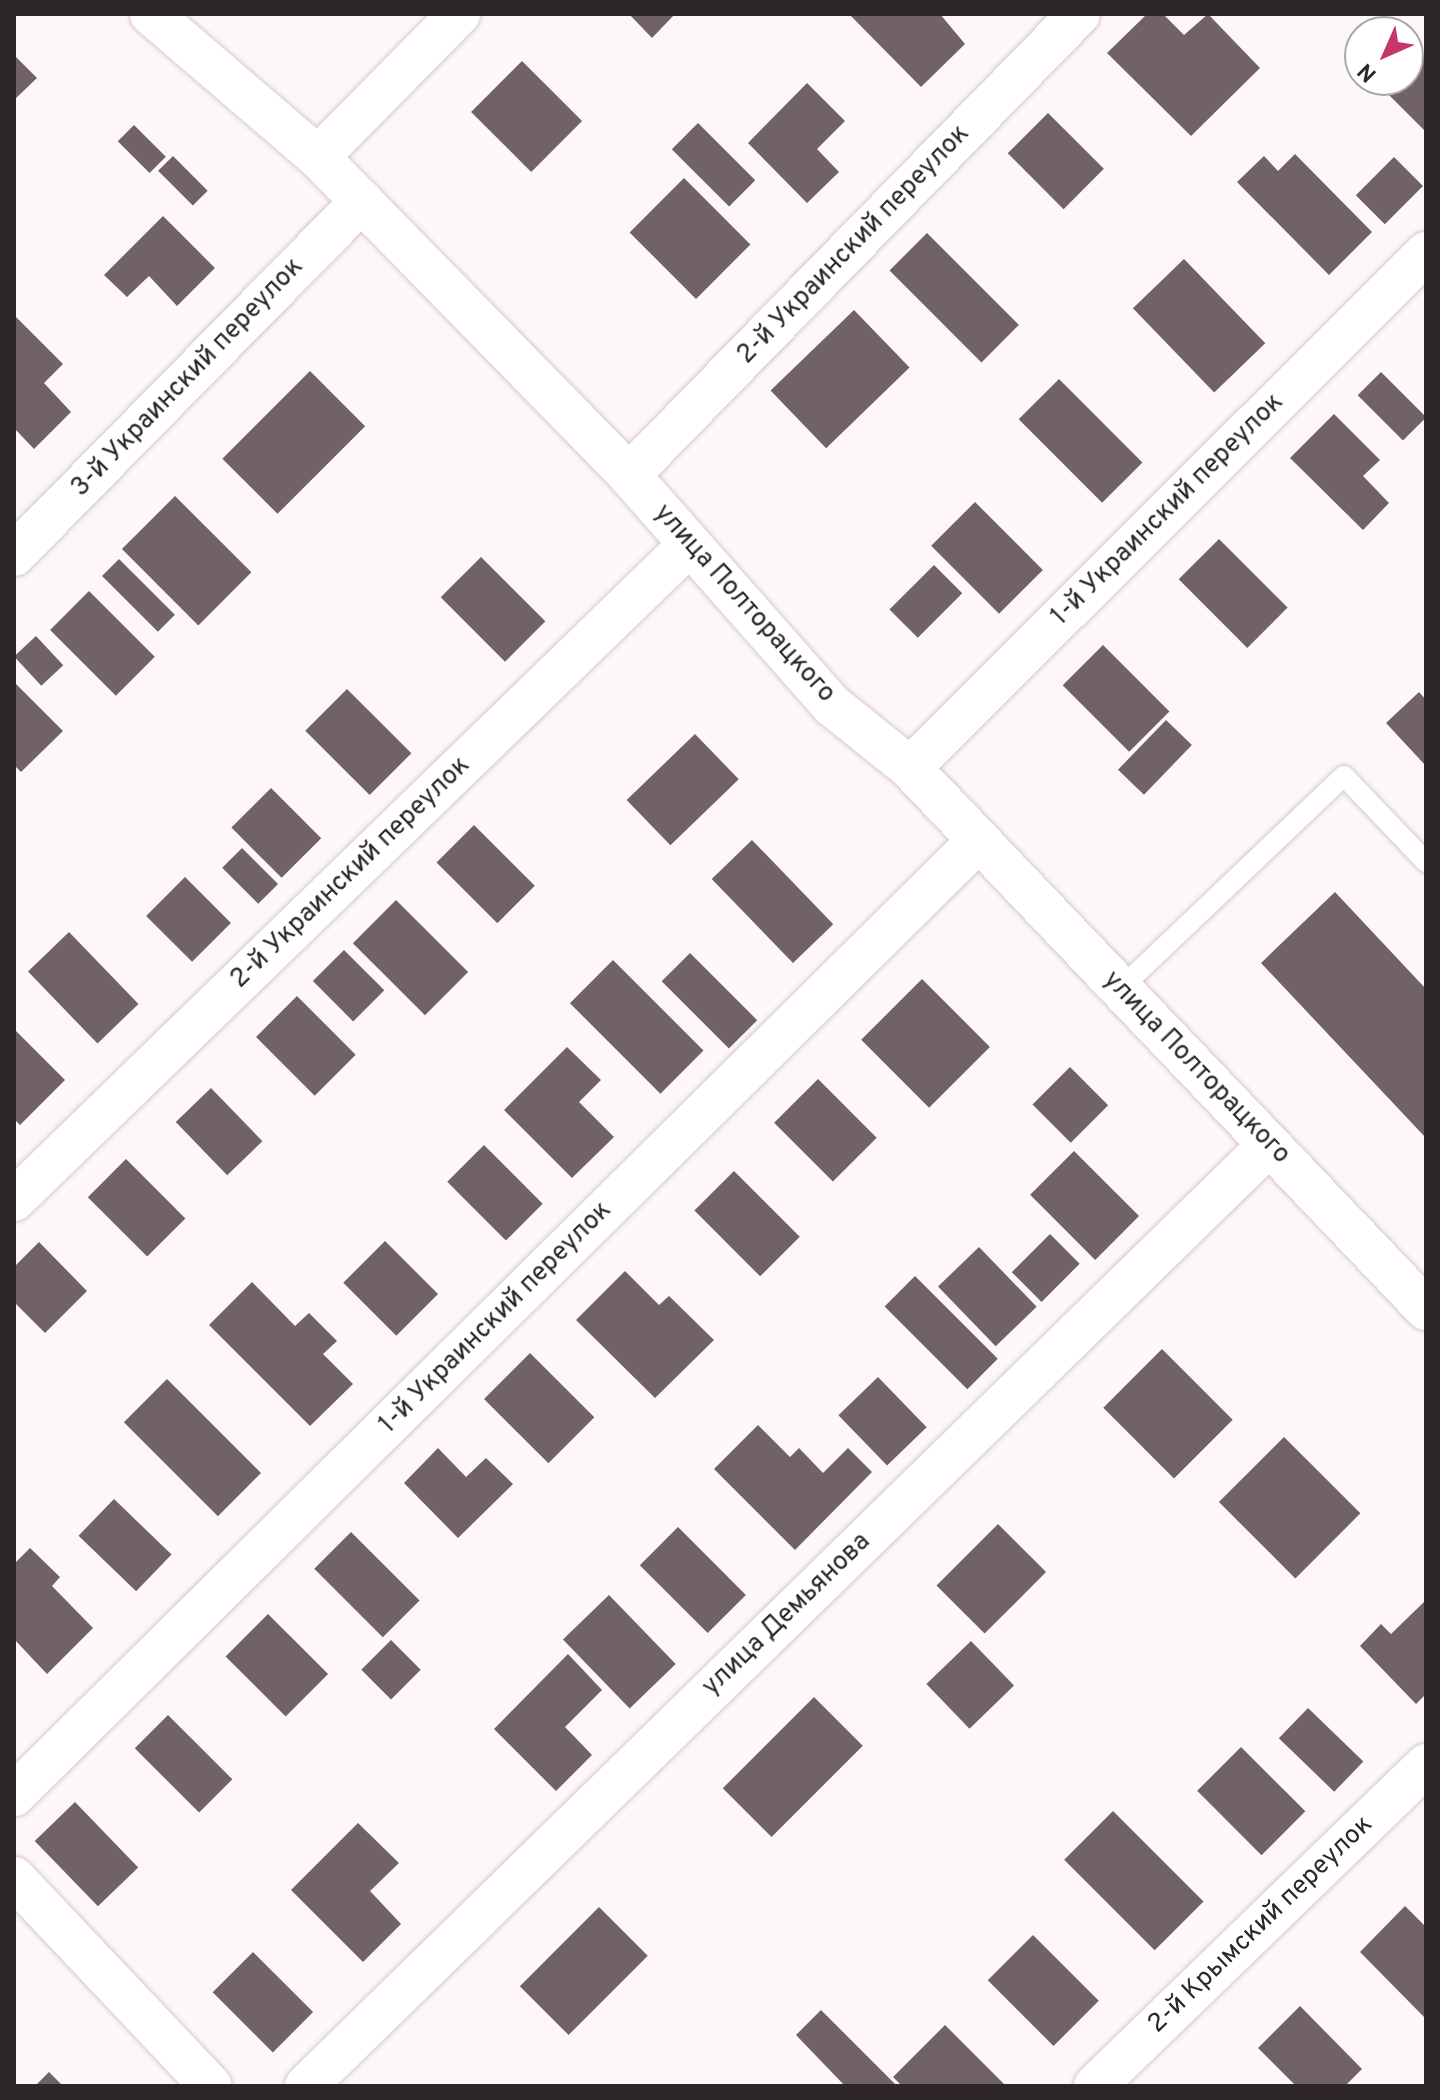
<!DOCTYPE html>
<meta charset="utf-8">
<style>
body{margin:0}
#map{position:relative;width:1440px;height:2100px;overflow:hidden;background:#fef7f9;font-family:Overpass,sans-serif}
div>[style]{position:absolute}
.building>*{inset:0;background:#706265;transform-origin:0 0}
.roads{filter:drop-shadow(0 0 2px #d8c8cc) drop-shadow(0 0 2px #d8c8cc)}
.service>*{height:20px;margin:-10px;padding:0 10px;transform-origin:10px;border-radius:10px;background:#fff}
.minor>*{height:42px;margin:-21px;padding:0 21px;transform-origin:21px;border-radius:21px;background:#fff}
span{translate:-50% -50%;white-space:nowrap;text-align:center;line-height:1.15;-webkit-text-stroke:8px #fff;paint-order:stroke}
.street-label{font-size:26px;color:#2c2628}
.frame{position:absolute;inset:0;border:16px solid #2c2628;pointer-events:none}
.north{position:absolute;left:1344px;top:16px;width:80px;height:80px;box-sizing:border-box;background:#fff;border:2px solid #aba8a9;border-radius:50%;rotate:225deg;font-size:22px;font-weight:700;line-height:32px;text-align:center;color:#2c2628}
.north::after{content:'';display:block;margin:auto;width:28px;height:36px;background:#c3376c;clip-path:polygon(50% 0,100% 100%,50% 72%,0 100%)}
</style>
<div id="map">
<div class="building">
<div style="clip-path:polygon(629px 14px,675px 14px,652px 38px)"></div>
<div style="clip-path:polygon(849px 14px,940px 14px,965px 44px,921px 87px)"></div>
<div style="clip-path:polygon(1147px 14px,1163px 14px,1184px 35px,1208px 14px,1260px 68px,1191px 136px,1107px 53px)"></div>
<div style="clip-path:polygon(1426px 52px,1426px 132px,1386px 92px,1408px 80px)"></div>
<div style="clip-path:polygon(14px 55px,37px 78px,14px 100px)"></div>
<div style="left:522px;top:61px;width:85px;height:72px;rotate:45deg"></div>
<div style="clip-path:polygon(807px 83px,845px 121px,817px 149px,839px 172px,807px 203px,748px 143px)"></div>
<div style="left:1048px;top:113px;width:79px;height:57px;rotate:45deg"></div>
<div style="left:698px;top:123px;width:81px;height:37px;rotate:45deg"></div>
<div style="left:134px;top:125px;width:45px;height:23px;rotate:45deg"></div>
<div style="clip-path:polygon(1295px 154px,1372px 232px,1329px 275px,1237px 182px,1264px 156px,1278px 171px)"></div>
<div style="left:173px;top:156px;width:49px;height:21px;rotate:45deg"></div>
<div style="left:1394px;top:157px;width:41px;height:54px;rotate:45deg"></div>
<div style="left:684px;top:178px;width:94px;height:77px;rotate:45deg"></div>
<div style="clip-path:polygon(163px 216px,215px 268px,177px 306px,149px 276px,127px 297px,104px 275px)"></div>
<div style="left:927px;top:233px;width:130px;height:53px;rotate:45deg"></div>
<div style="left:1184px;top:259px;width:117px;height:71px;rotate:46deg"></div>
<div style="left:854px;top:310px;width:80px;height:116px;rotate:46deg"></div>
<div style="clip-path:polygon(14px 315px,63px 364px,44px 383px,71px 412px,34px 449px,14px 428px)"></div>
<div style="left:310px;top:371px;width:78px;height:124px;rotate:45deg"></div>
<div style="left:1381px;top:372px;width:64px;height:33px;rotate:45deg"></div>
<div style="left:1059px;top:379px;width:118px;height:57px;rotate:45deg"></div>
<div style="clip-path:polygon(1334px 414px,1380px 460px,1363px 476px,1389px 503px,1363px 530px,1290px 458px)"></div>
<div style="left:175px;top:496px;width:108px;height:75px;rotate:45deg"></div>
<div style="left:975px;top:502px;width:96px;height:62px;rotate:45deg"></div>
<div style="left:1219px;top:539px;width:97px;height:57px;rotate:45deg"></div>
<div style="left:481px;top:557px;width:91px;height:57px;rotate:45deg"></div>
<div style="left:119px;top:559px;width:79px;height:24px;rotate:45deg"></div>
<div style="left:934px;top:565px;width:40px;height:63px;rotate:45deg"></div>
<div style="left:89px;top:591px;width:93px;height:55px;rotate:45deg"></div>
<div style="left:36px;top:636px;width:40px;height:30px;rotate:47deg"></div>
<div style="left:1103px;top:645px;width:94px;height:57px;rotate:45deg"></div>
<div style="clip-path:polygon(14px 682px,63px 731px,21px 772px,14px 765px)"></div>
<div style="left:347px;top:689px;width:91px;height:59px;rotate:45deg"></div>
<div style="clip-path:polygon(1419px 692px,1426px 700px,1426px 766px,1386px 723px)"></div>
<div style="left:1166px;top:720px;width:36px;height:69px;rotate:44deg"></div>
<div style="left:695px;top:734px;width:63px;height:95px;rotate:46deg"></div>
<div style="left:271px;top:788px;width:71px;height:56px;rotate:45deg"></div>
<div style="left:474px;top:825px;width:86px;height:53px;rotate:45deg"></div>
<div style="left:752px;top:840px;width:117px;height:56px;rotate:46deg"></div>
<div style="left:242px;top:848px;width:51px;height:28px;rotate:45deg"></div>
<div style="left:185px;top:877px;width:65px;height:55px;rotate:45deg"></div>
<div style="clip-path:polygon(1335px 892px,1426px 989px,1426px 1138px,1261px 963px)"></div>
<div style="left:396px;top:900px;width:102px;height:61px;rotate:45deg"></div>
<div style="left:69px;top:932px;width:100px;height:57px;rotate:46deg"></div>
<div style="left:344px;top:950px;width:57px;height:44px;rotate:45deg"></div>
<div style="left:690px;top:953px;width:95px;height:40px;rotate:45deg"></div>
<div style="left:613px;top:960px;width:128px;height:61px;rotate:45deg"></div>
<div style="left:922px;top:979px;width:96px;height:86px;rotate:45deg"></div>
<div style="left:297px;top:996px;width:83px;height:58px;rotate:45deg"></div>
<div style="clip-path:polygon(14px 1029px,65px 1080px,20px 1125px,14px 1119px)"></div>
<div style="clip-path:polygon(567px 1047px,601px 1080px,579px 1102px,614px 1137px,572px 1178px,504px 1110px)"></div>
<div style="left:1070px;top:1067px;width:54px;height:53px;rotate:45deg"></div>
<div style="left:818px;top:1079px;width:83px;height:62px;rotate:45deg"></div>
<div style="left:211px;top:1088px;width:74px;height:49px;rotate:46deg"></div>
<div style="left:484px;top:1145px;width:83px;height:52px;rotate:45deg"></div>
<div style="left:1074px;top:1151px;width:92px;height:62px;rotate:45deg"></div>
<div style="left:126px;top:1159px;width:84px;height:54px;rotate:45deg"></div>
<div style="left:734px;top:1171px;width:93px;height:56px;rotate:45deg"></div>
<div style="left:1050px;top:1234px;width:42px;height:54px;rotate:45deg"></div>
<div style="left:385px;top:1241px;width:75px;height:59px;rotate:45deg"></div>
<div style="clip-path:polygon(39px 1242px,87px 1291px,45px 1333px,14px 1302px,14px 1267px)"></div>
<div style="left:979px;top:1247px;width:83px;height:57px;rotate:46deg"></div>
<div style="clip-path:polygon(625px 1271px,659px 1305px,669px 1296px,714px 1340px,655px 1398px,576px 1320px)"></div>
<div style="left:915px;top:1276px;width:117px;height:43px;rotate:45deg"></div>
<div style="clip-path:polygon(252px 1282px,295px 1326px,309px 1313px,337px 1341px,323px 1354px,353px 1384px,310px 1426px,209px 1325px)"></div>
<div style="left:1162px;top:1349px;width:100px;height:83px;rotate:45deg"></div>
<div style="left:530px;top:1353px;width:91px;height:65px;rotate:45deg"></div>
<div style="left:878px;top:1377px;width:70px;height:55px;rotate:46deg"></div>
<div style="left:167px;top:1379px;width:133px;height:61px;rotate:45deg"></div>
<div style="clip-path:polygon(758px 1425px,790px 1457px,799px 1448px,823px 1473px,848px 1448px,872px 1472px,795px 1550px,714px 1469px)"></div>
<div style="left:1284px;top:1437px;width:108px;height:92px;rotate:45deg"></div>
<div style="clip-path:polygon(438px 1448px,466px 1477px,486px 1458px,513px 1484px,458px 1538px,404px 1483px)"></div>
<div style="left:114px;top:1499px;width:80px;height:51px;rotate:44deg"></div>
<div style="left:998px;top:1524px;width:68px;height:87px;rotate:45deg"></div>
<div style="left:678px;top:1527px;width:96px;height:54px;rotate:45deg"></div>
<div style="left:351px;top:1532px;width:97px;height:52px;rotate:45deg"></div>
<div style="clip-path:polygon(30px 1548px,60px 1577px,52px 1586px,93px 1628px,47px 1674px,14px 1639px,14px 1564px)"></div>
<div style="left:609px;top:1595px;width:96px;height:64px;rotate:46deg"></div>
<div style="clip-path:polygon(1426px 1600px,1426px 1694px,1416px 1704px,1360px 1646px,1381px 1624px,1391px 1634px)"></div>
<div style="left:268px;top:1614px;width:85px;height:60px;rotate:45deg"></div>
<div style="left:391px;top:1640px;width:42px;height:42px;rotate:45deg"></div>
<div style="left:971px;top:1641px;width:62px;height:62px;rotate:46deg"></div>
<div style="clip-path:polygon(568px 1654px,602px 1690px,565px 1727px,592px 1755px,556px 1791px,494px 1729px)"></div>
<div style="left:814px;top:1697px;width:69px;height:129px;rotate:45deg"></div>
<div style="left:1308px;top:1708px;width:77px;height:42px;rotate:44deg"></div>
<div style="left:168px;top:1715px;width:91px;height:47px;rotate:45deg"></div>
<div style="left:1241px;top:1747px;width:91px;height:62px;rotate:45deg"></div>
<div style="left:75px;top:1802px;width:91px;height:56px;rotate:46deg"></div>
<div style="left:1113px;top:1811px;width:128px;height:69px;rotate:45deg"></div>
<div style="clip-path:polygon(358px 1823px,399px 1863px,370px 1891px,401px 1924px,363px 1962px,291px 1890px)"></div>
<div style="clip-path:polygon(1405px 1906px,1426px 1927px,1426px 2019px,1360px 1952px)"></div>
<div style="left:599px;top:1907px;width:69px;height:112px;rotate:45deg"></div>
<div style="left:1033px;top:1935px;width:93px;height:64px;rotate:45deg"></div>
<div style="left:253px;top:1952px;width:85px;height:57px;rotate:45deg"></div>
<div style="clip-path:polygon(1300px 2006px,1362px 2069px,1345px 2086px,1296px 2086px,1258px 2048px)"></div>
<div style="clip-path:polygon(821px 2010px,897px 2086px,845px 2086px,796px 2035px)"></div>
<div style="clip-path:polygon(945px 2025px,1006px 2086px,902px 2086px,893px 2077px)"></div>
<div style="clip-path:polygon(49px 2072px,63px 2086px,35px 2086px)"></div>
</div>
<div class="roads">
<div class="service">
<div style="left:1120px;top:989px;width:309px;rotate:-43.6deg"></div>
<div style="left:1344px;top:776px;width:119px;rotate:46.4deg"></div>
</div>
<div class="minor">
<div style="left:151px;top:14px;width:220px;rotate:40.6deg"></div>
<div style="left:318px;top:157px;width:445px;rotate:45.6deg"></div>
<div style="left:629px;top:475px;width:308px;rotate:48.6deg"></div>
<div style="left:833px;top:706px;width:99px;rotate:38.8deg"></div>
<div style="left:910px;top:768px;width:748px;rotate:46.35deg"></div>
<div style="left:318px;top:157px;width:201px;rotate:-45.4deg"></div>
<div style="left:629px;top:475px;width:644px;rotate:-45.69deg"></div>
<div style="left:14px;top:555px;width:496px;rotate:-45.5deg"></div>
<div style="left:910px;top:768px;width:729px;rotate:-44.94deg"></div>
<div style="left:14px;top:1200px;width:939px;rotate:-44.14deg"></div>
<div style="left:14px;top:1795px;width:1358px;rotate:-44.7deg"></div>
<div style="left:14px;top:1878px;width:286px;rotate:46.6deg"></div>
<div style="left:306px;top:2086px;width:1346px;rotate:-44.34deg"></div>
<div style="left:1095px;top:2086px;width:461px;rotate:-44.1deg"></div>
</div>
</div>
<div class="street-label">
<span style="left:854px;top:245px;rotate:-46deg">2-й Украинский переулок</span>
<span style="left:188px;top:378px;rotate:-46deg">3-й Украинский переулок</span>
<span style="left:1168px;top:510px;rotate:-45deg">1-й Украинский переулок</span>
<span style="left:744px;top:604px;rotate:48deg">улица Полторацкого</span>
<span style="left:351px;top:873px;rotate:-44deg">2-й Украинский переулок</span>
<span style="left:1196px;top:1068px;rotate:46deg">улица Полторацкого</span>
<span style="left:496px;top:1318px;rotate:-45deg">1-й Украинский переулок</span>
<span style="left:787px;top:1615px;rotate:-44deg">улица Демьянова</span>
<span style="left:1261px;top:1925px;rotate:-44deg">2-й Крымский переулок</span>
</div>
<div class="frame"></div>
<div class="north">N</div>
</div>
